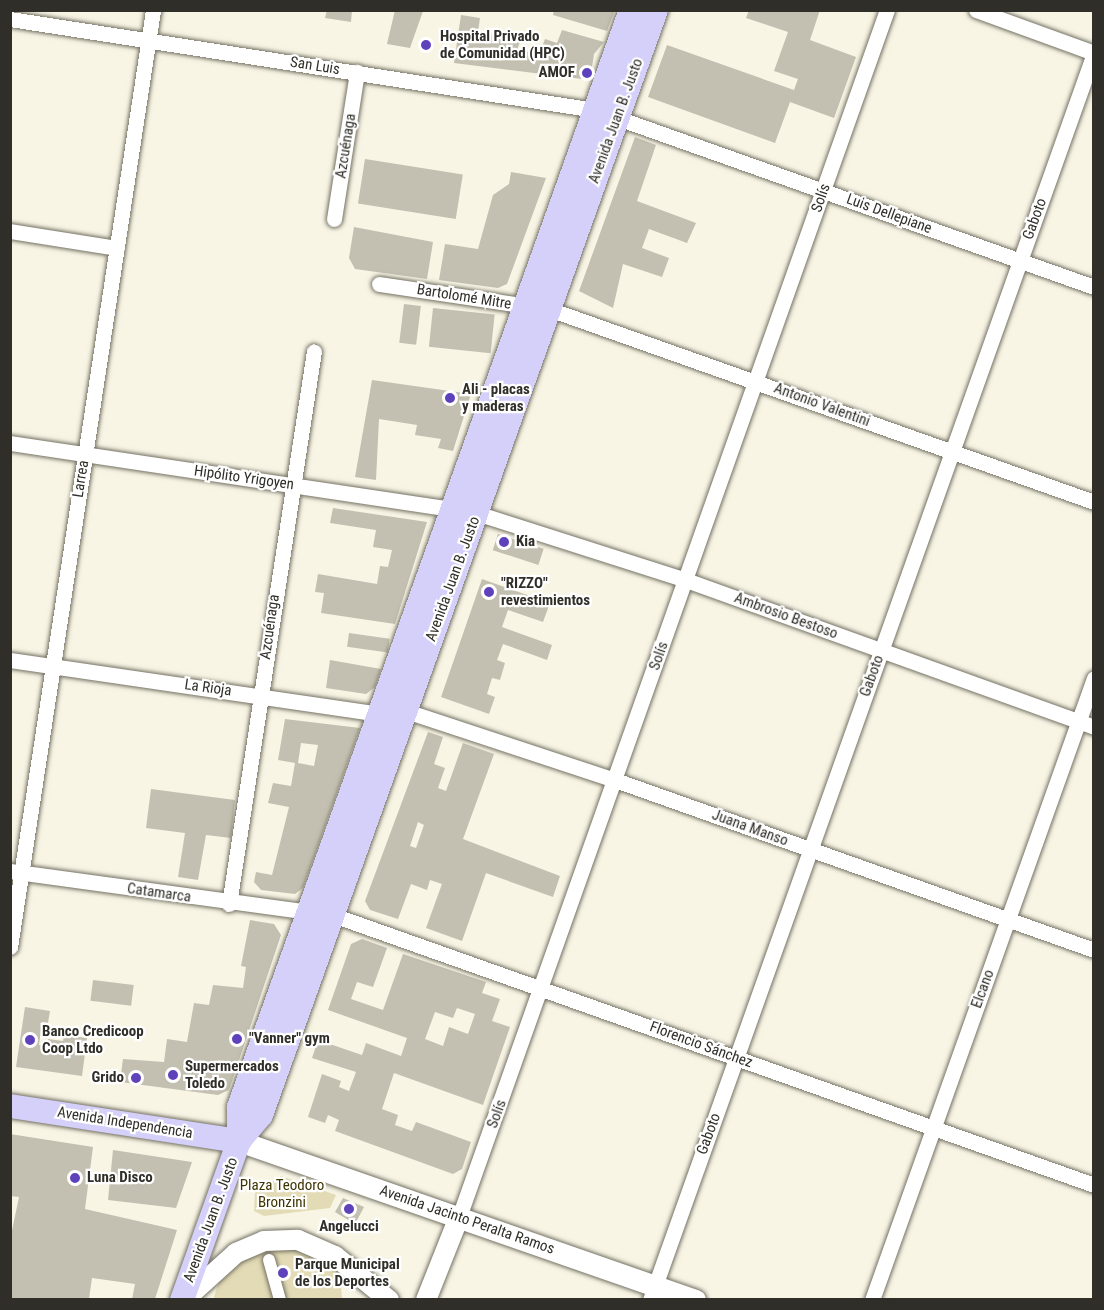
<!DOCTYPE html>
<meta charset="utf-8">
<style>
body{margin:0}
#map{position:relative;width:1104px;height:1310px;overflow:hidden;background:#f8f5e5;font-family:"Roboto Condensed",sans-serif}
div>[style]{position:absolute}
.green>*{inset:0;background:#e3dbb5}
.building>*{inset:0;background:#c3c0b1;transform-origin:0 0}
.roads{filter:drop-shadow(0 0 2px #747163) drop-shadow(0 0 2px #747163)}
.pedestrian>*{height:12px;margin:-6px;padding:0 6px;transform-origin:6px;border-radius:6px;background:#fff}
.minor>*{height:15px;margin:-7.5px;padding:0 7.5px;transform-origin:7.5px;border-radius:7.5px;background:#fff}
.tertiary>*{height:20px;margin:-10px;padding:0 10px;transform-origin:10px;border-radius:10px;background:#fff}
.secondary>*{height:21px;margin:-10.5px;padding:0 10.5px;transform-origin:10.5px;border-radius:10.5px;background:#fff}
.primary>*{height:24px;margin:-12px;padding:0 12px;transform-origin:12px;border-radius:12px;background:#d4d0fa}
.dots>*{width:16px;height:16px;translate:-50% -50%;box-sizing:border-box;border:3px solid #fff;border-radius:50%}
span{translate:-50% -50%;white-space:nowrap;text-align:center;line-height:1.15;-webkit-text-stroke:4.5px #fff;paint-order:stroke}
.poi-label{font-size:15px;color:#2f2e28;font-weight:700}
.left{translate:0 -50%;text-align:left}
.right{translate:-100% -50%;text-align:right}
.street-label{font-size:15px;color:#2f2e28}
.park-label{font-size:15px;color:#3e3400}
.frame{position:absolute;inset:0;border:12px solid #2f2e28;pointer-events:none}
</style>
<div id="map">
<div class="green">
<div style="clip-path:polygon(281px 1176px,336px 1195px,330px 1208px,264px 1216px,254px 1211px,255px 1193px)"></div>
<div style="clip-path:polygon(272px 1244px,303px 1247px,340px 1270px,342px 1299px,213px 1300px,221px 1276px,245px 1255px)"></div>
</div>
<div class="building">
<div style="clip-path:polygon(327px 10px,352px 10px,351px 22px,325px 18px)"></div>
<div style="clip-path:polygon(395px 10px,423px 11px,410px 48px,387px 44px)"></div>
<div style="clip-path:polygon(554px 10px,615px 10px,607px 31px,553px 15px)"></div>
<div style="clip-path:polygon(749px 10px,820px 10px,810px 40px,856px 57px,834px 118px,790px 102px,775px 143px,648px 97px,667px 45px,794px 90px,798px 79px,774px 71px,788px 32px,746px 18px)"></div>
<div style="clip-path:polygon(461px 15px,480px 18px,478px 32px,521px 39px,517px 50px,539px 54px,545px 39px,557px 43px,562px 30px,604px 42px,594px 54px,590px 80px,454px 63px)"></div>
<div style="clip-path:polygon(635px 137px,656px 145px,637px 201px,696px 223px,687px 243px,649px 229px,642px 248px,669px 258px,662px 277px,623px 264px,613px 308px,579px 291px)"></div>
<div style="left:365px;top:159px;width:99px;height:45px;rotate:9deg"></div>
<div style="clip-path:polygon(511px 172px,546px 178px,507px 284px,498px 288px,439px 280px,445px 244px,478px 249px,493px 195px,509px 184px)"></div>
<div style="clip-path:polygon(354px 227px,433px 242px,427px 279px,355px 269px,349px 258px)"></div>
<div style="left:404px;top:304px;width:17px;height:39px;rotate:7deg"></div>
<div style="left:433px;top:308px;width:62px;height:39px;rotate:6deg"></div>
<div style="clip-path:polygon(372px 380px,471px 394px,453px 451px,438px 448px,441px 439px,415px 435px,417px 425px,379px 419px,376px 480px,355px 477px)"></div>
<div style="clip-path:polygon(333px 508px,427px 522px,395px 624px,321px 613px,324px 593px,315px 592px,318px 574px,377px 584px,380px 566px,388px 567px,392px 550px,373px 547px,376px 530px,330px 523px)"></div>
<div style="left:498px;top:534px;width:48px;height:17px;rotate:18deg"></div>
<div style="clip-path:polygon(482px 579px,550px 603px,543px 622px,508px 610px,502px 627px,552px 645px,547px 660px,503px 644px,497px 660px,505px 663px,500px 680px,492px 678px,487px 694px,495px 697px,489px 714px,441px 697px)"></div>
<div style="left:349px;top:633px;width:41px;height:14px;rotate:8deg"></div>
<div style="clip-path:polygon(330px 660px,381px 669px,375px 687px,366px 694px,326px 688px)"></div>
<div style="clip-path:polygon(evenodd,285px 719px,360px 728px,303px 888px,295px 894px,261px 890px,254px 882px,256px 872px,272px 875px,289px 807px,268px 803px,273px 783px,291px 786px,295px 763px,278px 760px,285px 719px,301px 743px,318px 745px,314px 766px,298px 763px,301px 743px)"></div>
<div style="clip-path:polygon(evenodd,428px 732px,443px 737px,434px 764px,445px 768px,438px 788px,446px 791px,463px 743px,494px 754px,463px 839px,560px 876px,553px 897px,486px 873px,462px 941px,426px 928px,442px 884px,430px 880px,427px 890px,411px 884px,398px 919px,370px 910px,365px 901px,428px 732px,418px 822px,424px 825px,416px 848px,410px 846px,418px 822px)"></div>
<div style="clip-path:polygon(151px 789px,235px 800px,231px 838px,206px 835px,198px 880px,178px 877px,185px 833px,146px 828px)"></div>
<div style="clip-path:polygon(250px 920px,274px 924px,281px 935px,229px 1090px,218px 1095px,120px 1082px,123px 1059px,164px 1062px,167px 1039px,187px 1042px,194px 1003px,209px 1005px,213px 985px,243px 988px,246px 967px,241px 966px)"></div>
<div style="clip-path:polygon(evenodd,362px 939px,387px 948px,373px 987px,357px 982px,351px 999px,383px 1010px,403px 954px,486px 982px,482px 993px,500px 999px,492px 1021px,510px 1027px,483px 1105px,394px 1073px,382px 1109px,398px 1115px,395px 1125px,412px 1131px,416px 1122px,471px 1142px,462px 1169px,453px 1174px,335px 1131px,339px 1120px,328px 1115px,325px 1123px,308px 1117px,322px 1074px,341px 1081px,339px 1087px,349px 1091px,356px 1072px,312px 1058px,318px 1040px,362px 1055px,366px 1043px,401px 1056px,407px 1038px,328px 1010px,351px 944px,362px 939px,457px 1008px,475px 1014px,468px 1034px,449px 1027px,443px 1046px,425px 1039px,435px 1012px,453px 1018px,457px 1008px)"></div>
<div style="left:93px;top:980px;width:41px;height:21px;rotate:7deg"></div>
<div style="clip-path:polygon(25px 1007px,50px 1011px,48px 1023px,42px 1022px,39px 1045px,47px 1046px,48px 1039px,63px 1041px,64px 1035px,87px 1038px,82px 1076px,16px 1067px)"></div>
<div style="clip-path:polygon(10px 1134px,93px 1147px,85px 1209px,177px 1230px,155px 1299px,132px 1299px,135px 1284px,92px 1278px,89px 1299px,10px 1299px,10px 1240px,19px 1197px,10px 1196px)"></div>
<div style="clip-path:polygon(113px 1150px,192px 1162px,176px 1208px,108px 1200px)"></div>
<div style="clip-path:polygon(343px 1198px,364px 1207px,355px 1224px,335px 1212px)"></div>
</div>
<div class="roads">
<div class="pedestrian">
<div style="left:269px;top:1260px;width:41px;rotate:74.6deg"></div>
</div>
<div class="minor">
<div style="left:976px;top:10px;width:126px;rotate:20deg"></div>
<div style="left:10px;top:19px;width:592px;rotate:8.84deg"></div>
<div style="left:595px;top:110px;width:529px;rotate:19.53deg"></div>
<div style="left:334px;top:219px;width:149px;rotate:-81.1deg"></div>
<div style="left:10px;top:231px;width:108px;rotate:9deg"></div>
<div style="left:379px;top:284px;width:172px;rotate:8.4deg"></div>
<div style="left:549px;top:309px;width:578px;rotate:19.5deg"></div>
<div style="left:10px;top:443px;width:471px;rotate:8.5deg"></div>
<div style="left:476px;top:513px;width:220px;rotate:17.7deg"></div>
<div style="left:686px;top:580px;width:434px;rotate:19.8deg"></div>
<div style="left:10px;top:660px;width:374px;rotate:8.3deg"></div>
<div style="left:380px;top:714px;width:26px;rotate:-7deg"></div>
<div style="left:406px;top:711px;width:220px;rotate:18.3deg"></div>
<div style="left:615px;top:780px;width:508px;rotate:19.54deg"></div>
<div style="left:10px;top:871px;width:326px;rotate:7.8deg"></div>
<div style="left:333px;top:915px;width:807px;rotate:19.53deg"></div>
<div style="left:229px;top:904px;width:559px;rotate:-81.26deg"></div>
<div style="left:10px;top:947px;width:948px;rotate:-81.32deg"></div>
<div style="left:459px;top:1217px;width:1281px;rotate:-70.48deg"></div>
<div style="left:650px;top:1300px;width:1324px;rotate:-70.4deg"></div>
<div style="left:872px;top:1300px;width:660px;rotate:-70.36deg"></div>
</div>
<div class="tertiary">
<div style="left:184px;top:1300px;width:70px;rotate:-42.1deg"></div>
<div style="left:236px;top:1253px;width:30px;rotate:-23deg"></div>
<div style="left:264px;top:1241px;width:34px;rotate:-2deg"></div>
<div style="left:298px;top:1240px;width:40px;rotate:23.4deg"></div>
<div style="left:335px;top:1256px;width:70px;rotate:39.2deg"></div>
<div style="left:426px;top:1300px;width:89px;rotate:-68.3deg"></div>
</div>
<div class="secondary">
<div style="left:239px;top:1141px;width:483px;rotate:19.2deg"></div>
</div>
<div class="primary">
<div style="left:10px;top:1106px;width:232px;rotate:8.7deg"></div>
<div style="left:239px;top:1141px;width:34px;rotate:-50deg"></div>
<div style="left:261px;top:1115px;width:1173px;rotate:-70.33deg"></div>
<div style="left:182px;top:1300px;width:169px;rotate:-70.3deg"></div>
<div style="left:239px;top:1141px;width:34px;rotate:-90deg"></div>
<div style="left:239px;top:1107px;width:1165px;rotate:-70.34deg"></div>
</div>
</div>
<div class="dots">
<div style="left:426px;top:45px;background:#5e42bb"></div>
<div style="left:587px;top:73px;background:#5e42bb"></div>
<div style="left:450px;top:398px;background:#5e42bb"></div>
<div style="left:504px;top:542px;background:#5e42bb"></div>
<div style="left:489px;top:592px;background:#5e42bb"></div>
<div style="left:237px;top:1039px;background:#5e42bb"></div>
<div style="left:30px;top:1040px;background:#5e42bb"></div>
<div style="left:173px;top:1075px;background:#5e42bb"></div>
<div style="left:136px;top:1078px;background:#5e42bb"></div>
<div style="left:75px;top:1178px;background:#5e42bb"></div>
<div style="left:349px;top:1209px;background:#5e42bb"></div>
<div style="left:283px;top:1273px;background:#5e42bb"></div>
</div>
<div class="poi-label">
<span class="left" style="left:440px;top:45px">Hospital Privado<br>de Comunidad (HPC)</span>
<span class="right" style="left:575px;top:73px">AMOF</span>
<span class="left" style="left:462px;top:398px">Ali - placas<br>y maderas</span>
<span class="left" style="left:516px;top:542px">Kia</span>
<span class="left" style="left:501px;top:592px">"RIZZO"<br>revestimientos</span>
<span class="left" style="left:42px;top:1040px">Banco Credicoop<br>Coop Ltdo</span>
<span class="left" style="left:249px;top:1039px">"Vanner" gym</span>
<span class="left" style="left:185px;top:1075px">Supermercados<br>Toledo</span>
<span class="right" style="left:124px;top:1078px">Grido</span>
<span class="left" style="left:87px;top:1178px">Luna Disco</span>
<span style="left:349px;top:1227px">Angelucci</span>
<span class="left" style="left:295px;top:1273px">Parque Municipal<br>de los Deportes</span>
</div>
<div class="street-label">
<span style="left:315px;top:66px;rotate:9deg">San Luis</span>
<span style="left:616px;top:121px;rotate:-70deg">Avenida Juan B. Justo</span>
<span style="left:346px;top:146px;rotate:-81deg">Azcuénaga</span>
<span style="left:821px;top:198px;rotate:-71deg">Solís</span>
<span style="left:889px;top:214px;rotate:20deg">Luis Dellepiane</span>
<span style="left:1035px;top:219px;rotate:-70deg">Gaboto</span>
<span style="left:464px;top:297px;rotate:9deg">Bartolomé Mitre</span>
<span style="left:822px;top:405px;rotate:20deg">Antonio Valentini</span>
<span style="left:244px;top:478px;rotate:8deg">Hipólito Yrigoyen</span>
<span style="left:81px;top:479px;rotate:-81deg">Larrea</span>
<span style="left:453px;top:579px;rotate:-70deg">Avenida Juan B. Justo</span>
<span style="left:786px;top:616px;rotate:20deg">Ambrosio Bestoso</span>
<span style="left:270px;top:627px;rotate:-82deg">Azcuénaga</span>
<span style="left:659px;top:656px;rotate:-71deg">Solís</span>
<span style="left:872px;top:676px;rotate:-70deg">Gaboto</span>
<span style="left:208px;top:688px;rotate:8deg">La Rioja</span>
<span style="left:750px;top:828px;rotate:20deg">Juana Manso</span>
<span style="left:159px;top:893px;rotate:8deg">Catamarca</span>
<span style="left:983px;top:989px;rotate:-70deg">Elcano</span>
<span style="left:701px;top:1045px;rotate:20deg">Florencio Sánchez</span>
<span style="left:497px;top:1114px;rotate:-70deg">Solís</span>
<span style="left:125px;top:1123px;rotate:9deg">Avenida Independencia</span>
<span style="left:709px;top:1134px;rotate:-70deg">Gaboto</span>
<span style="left:211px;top:1220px;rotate:-70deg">Avenida Juan B. Justo</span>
<span style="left:467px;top:1220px;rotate:19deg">Avenida Jacinto Peralta Ramos</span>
</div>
<div class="park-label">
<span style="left:282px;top:1194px">Plaza Teodoro<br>Bronzini</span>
</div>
<div class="frame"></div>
</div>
